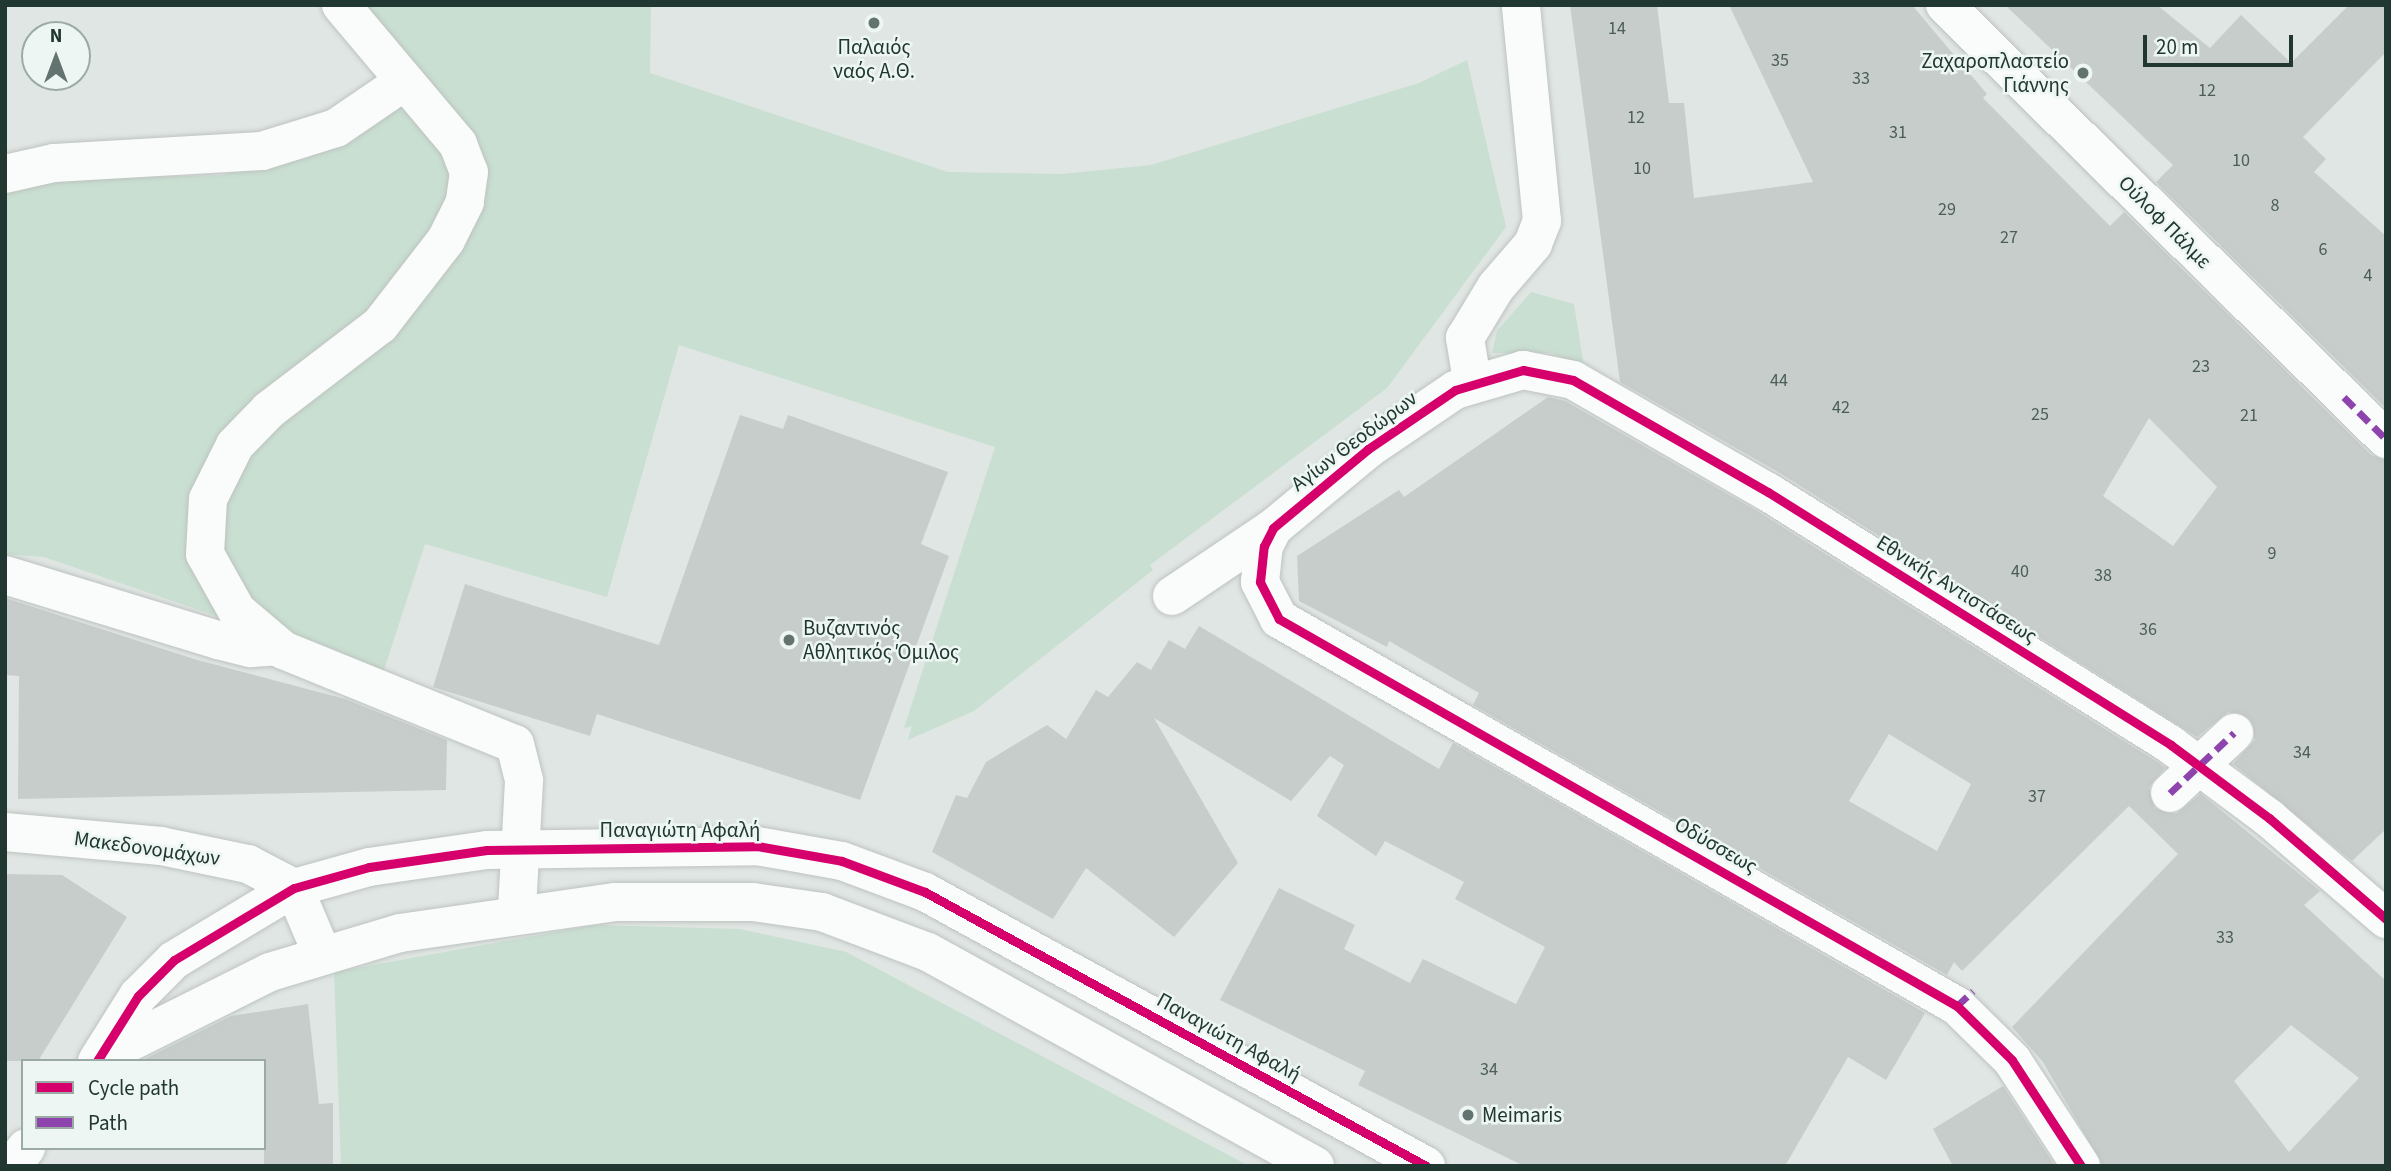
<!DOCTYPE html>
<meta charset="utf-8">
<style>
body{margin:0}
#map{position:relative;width:2391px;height:1171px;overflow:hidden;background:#e0e6e3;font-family:"Source Sans 3",sans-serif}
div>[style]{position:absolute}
.green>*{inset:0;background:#c9dfd1}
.building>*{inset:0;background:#c7cdcb}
.roads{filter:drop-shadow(0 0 2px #bdc3c0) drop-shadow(0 0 2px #bdc3c0)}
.street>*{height:38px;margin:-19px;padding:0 19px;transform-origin:19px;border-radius:19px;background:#fafbfb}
.secondary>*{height:38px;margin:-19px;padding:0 19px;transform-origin:19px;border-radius:19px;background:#fafbfb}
.quiet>*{height:7px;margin-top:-3.5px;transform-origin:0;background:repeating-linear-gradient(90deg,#8e44ad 0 14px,transparent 0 21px)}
.cycleway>*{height:9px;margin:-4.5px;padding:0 4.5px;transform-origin:4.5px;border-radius:4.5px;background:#d6006c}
.dots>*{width:19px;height:19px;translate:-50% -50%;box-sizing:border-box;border:4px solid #edf6f2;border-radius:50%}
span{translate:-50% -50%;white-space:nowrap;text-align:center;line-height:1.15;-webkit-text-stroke:5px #edf6f2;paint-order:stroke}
.number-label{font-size:18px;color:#4a5d59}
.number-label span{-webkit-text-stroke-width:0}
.poi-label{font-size:21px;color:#203732}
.right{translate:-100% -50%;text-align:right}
.left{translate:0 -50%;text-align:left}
.street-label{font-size:21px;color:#203732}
.frame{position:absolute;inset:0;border:7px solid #203732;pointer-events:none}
.legend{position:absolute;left:21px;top:1059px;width:245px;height:91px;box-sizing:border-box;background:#edf6f2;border:2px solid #9baaa5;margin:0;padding:9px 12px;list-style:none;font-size:21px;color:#203732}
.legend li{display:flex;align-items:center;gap:14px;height:35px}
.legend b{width:35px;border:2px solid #9baaa5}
.north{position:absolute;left:21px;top:21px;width:70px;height:70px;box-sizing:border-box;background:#edf6f2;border:2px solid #9baaa5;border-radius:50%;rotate:0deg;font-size:19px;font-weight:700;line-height:28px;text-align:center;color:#203732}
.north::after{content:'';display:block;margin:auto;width:24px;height:32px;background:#637470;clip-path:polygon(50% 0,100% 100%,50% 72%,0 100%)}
.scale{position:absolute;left:2143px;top:35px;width:150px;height:32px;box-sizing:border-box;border:4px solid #203732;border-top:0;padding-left:9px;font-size:21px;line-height:24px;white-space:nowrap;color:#203732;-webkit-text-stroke:5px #edf6f2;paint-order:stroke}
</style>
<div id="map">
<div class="green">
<div style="clip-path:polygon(334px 5px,651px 5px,650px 73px,948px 172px,1062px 174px,1151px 165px,1419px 83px,1467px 60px,1506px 227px,1387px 388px,1150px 565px,1153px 570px,974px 711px,908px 740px,912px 726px,904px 728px,995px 447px,679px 345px,607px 597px,425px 544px,383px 673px,44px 557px,5px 554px,5px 194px,44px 180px,223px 175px,353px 136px,413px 76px)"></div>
<div style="clip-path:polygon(1531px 292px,1574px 304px,1584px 367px,1551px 353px,1492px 353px,1497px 331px)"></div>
<div style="clip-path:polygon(595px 925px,740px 929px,846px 952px,1249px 1166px,341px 1166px,334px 972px)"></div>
</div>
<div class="building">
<div style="clip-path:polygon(evenodd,1570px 5px,1657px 5px,1669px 103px,1684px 103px,1694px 198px,1813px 182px,1729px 5px,1912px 5px,1987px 94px,1983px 98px,2110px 226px,2124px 212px,2371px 455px,2386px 460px,2386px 829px,2352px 861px,2233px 764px,2255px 740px,2249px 718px,2228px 712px,2197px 737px,1780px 473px,1620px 382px,1570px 5px,2149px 418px,2217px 487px,2173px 546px,2103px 496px,2149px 418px)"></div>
<div style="clip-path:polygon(2005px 5px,2157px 5px,2210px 48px,2241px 15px,2291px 63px,2349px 5px,2386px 5px,2386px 52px,2303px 137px,2326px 159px,2314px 172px,2386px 236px,2386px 408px,2156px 182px,2173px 165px)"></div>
<div style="clip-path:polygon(evenodd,1548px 397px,1565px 401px,1757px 511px,2159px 763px,2165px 768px,2149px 787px,2155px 808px,2176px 814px,2201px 794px,2320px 891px,2304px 905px,2386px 981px,2386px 1166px,2103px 1166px,2043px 1062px,2012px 1027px,2178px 854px,2129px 806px,1962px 971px,1954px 962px,1947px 975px,1473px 705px,1479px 693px,1389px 641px,1387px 647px,1299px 601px,1297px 556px,1399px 490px,1404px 497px,1548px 397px,1889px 734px,1971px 784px,1937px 851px,1849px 801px,1889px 734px,1548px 397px,2291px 1025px,2359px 1078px,2289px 1152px,2234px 1081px,2291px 1025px)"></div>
<div style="clip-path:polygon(740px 415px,783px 429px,788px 415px,948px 472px,921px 544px,949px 556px,860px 800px,597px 714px,590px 736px,433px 687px,465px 584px,659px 645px)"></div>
<div style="clip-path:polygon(5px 598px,194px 659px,345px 699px,447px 740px,446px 790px,18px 799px,19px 676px,5px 675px)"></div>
<div style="clip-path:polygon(1199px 626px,1439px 769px,1453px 743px,1925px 1013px,1886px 1080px,1848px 1057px,1785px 1166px,1524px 1166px,1358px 1085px,1365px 1071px,1220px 1000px,1279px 888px,1355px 925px,1344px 949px,1410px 983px,1423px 959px,1516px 1004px,1545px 947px,1455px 899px,1464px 882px,1385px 841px,1376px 856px,1317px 816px,1344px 765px,1330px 756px,1291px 801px,1154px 718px,1238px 863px,1174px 937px,1086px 868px,1053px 919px,932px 852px,956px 795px,967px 798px,986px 762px,1047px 725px,1066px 739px,1096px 690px,1108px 697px,1137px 662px,1151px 670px,1169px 640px,1185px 649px)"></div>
<div style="clip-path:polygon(5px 874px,62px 875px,127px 917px,38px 1061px,5px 1061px)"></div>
<div style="clip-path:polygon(308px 1004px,319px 1104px,333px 1103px,333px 1166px,264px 1166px,264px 1061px,141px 1061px,231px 1016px)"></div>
<div style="clip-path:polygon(2003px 1086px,2055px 1166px,1953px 1166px,1933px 1129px)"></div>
</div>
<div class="roads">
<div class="street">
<div style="left:341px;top:5px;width:182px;rotate:49.9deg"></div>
<div style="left:458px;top:144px;width:30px;rotate:69deg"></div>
<div style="left:469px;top:172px;width:30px;rotate:98deg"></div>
<div style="left:465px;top:202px;width:42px;rotate:116.6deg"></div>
<div style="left:446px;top:240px;width:108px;rotate:127.8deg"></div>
<div style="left:380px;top:325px;width:140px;rotate:142.6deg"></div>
<div style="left:269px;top:410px;width:49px;rotate:134.2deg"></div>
<div style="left:235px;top:445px;width:60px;rotate:116.6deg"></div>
<div style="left:208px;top:499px;width:55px;rotate:93.1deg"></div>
<div style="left:205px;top:554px;width:65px;rotate:60.7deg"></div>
<div style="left:237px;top:611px;width:60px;rotate:40.3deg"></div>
<div style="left:283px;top:650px;width:250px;rotate:22.1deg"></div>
<div style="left:515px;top:744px;width:38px;rotate:76deg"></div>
<div style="left:524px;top:781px;width:131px;rotate:93.1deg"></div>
<div style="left:1945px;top:5px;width:619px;rotate:44.54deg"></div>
<div style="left:5px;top:174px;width:50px;rotate:-12.7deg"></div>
<div style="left:54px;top:163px;width:208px;rotate:-3.3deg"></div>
<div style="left:262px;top:151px;width:77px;rotate:-17.3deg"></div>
<div style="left:336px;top:128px;width:80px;rotate:-34.3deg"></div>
<div style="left:1472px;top:381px;width:44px;rotate:-99.2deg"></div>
<div style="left:1465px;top:338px;width:60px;rotate:-58.7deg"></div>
<div style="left:1496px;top:287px;width:57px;rotate:-49.3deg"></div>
<div style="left:1533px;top:244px;width:25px;rotate:-69deg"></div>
<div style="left:1542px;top:221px;width:217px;rotate:-95.6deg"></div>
<div style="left:5px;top:575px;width:223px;rotate:17deg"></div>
<div style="left:218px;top:640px;width:34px;rotate:14deg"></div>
<div style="left:251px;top:648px;width:26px;rotate:-4deg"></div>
<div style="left:1172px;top:596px;width:122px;rotate:-34deg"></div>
<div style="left:2170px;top:793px;width:88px;rotate:-43.2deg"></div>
<div style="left:5px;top:832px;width:157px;rotate:5.1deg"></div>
<div style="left:161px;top:846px;width:89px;rotate:11.7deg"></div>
<div style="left:248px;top:864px;width:52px;rotate:27.6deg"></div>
<div style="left:294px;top:888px;width:72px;rotate:67deg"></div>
<div style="left:2081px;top:1166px;width:126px;rotate:-123.1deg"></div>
<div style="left:2012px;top:1060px;width:77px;rotate:-135.5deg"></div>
<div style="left:1957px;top:1006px;width:781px;rotate:-150.28deg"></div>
<div style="left:1279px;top:619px;width:42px;rotate:-117.2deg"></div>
<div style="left:1260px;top:582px;width:36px;rotate:-84deg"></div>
<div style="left:1264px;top:546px;width:20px;rotate:-63deg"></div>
<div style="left:1273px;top:528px;width:124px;rotate:-39.7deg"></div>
<div style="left:1368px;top:449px;width:105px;rotate:-34.1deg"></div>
<div style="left:1455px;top:390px;width:71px;rotate:-16.4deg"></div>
<div style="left:1523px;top:370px;width:51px;rotate:11.3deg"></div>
<div style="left:1573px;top:380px;width:225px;rotate:29.9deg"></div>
<div style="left:1768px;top:492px;width:476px;rotate:32.1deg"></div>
<div style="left:2171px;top:745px;width:122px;rotate:36.7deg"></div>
<div style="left:2269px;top:818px;width:155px;rotate:40.8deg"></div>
</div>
<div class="secondary">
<div style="left:100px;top:1057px;width:190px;rotate:-26.6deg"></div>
<div style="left:270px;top:972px;width:136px;rotate:-16.7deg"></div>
<div style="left:400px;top:933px;width:218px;rotate:-8.2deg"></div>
<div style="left:616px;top:902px;width:137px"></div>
<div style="left:753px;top:902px;width:70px;rotate:8.2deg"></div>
<div style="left:822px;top:912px;width:113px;rotate:20.7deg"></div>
<div style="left:928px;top:952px;width:442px;rotate:28.9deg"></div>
<div style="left:97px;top:1061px;width:77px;rotate:-57.8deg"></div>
<div style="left:138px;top:996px;width:51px;rotate:-45deg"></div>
<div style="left:174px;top:960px;width:140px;rotate:-31deg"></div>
<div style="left:294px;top:888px;width:78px;rotate:-15.6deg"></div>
<div style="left:369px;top:867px;width:119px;rotate:-8.2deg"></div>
<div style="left:487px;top:850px;width:270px;rotate:-0.8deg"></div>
<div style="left:757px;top:846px;width:86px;rotate:10deg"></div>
<div style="left:842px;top:861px;width:89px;rotate:20.5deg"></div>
<div style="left:925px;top:892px;width:571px;rotate:28.67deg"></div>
<div style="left:12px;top:1166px;width:23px;rotate:-52deg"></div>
</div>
</div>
<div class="quiet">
<div style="left:2344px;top:397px;width:59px;rotate:45deg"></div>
<div style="left:2170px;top:793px;width:88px;rotate:-43.2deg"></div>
<div style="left:1957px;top:1006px;width:22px;rotate:-43deg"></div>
</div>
<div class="cycleway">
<div style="left:97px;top:1061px;width:77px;rotate:-57.8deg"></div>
<div style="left:138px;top:996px;width:51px;rotate:-45deg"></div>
<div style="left:174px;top:960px;width:140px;rotate:-31deg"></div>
<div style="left:294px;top:888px;width:78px;rotate:-15.6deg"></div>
<div style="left:369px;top:867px;width:119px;rotate:-8.2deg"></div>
<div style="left:487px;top:850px;width:270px;rotate:-0.8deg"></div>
<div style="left:757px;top:846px;width:86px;rotate:10deg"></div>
<div style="left:842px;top:861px;width:89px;rotate:20.5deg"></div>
<div style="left:925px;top:892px;width:571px;rotate:28.67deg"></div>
<div style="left:2081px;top:1166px;width:126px;rotate:-123.1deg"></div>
<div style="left:2012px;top:1060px;width:77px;rotate:-135.5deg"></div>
<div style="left:1957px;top:1006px;width:781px;rotate:-150.28deg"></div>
<div style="left:1279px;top:619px;width:42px;rotate:-117.2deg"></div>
<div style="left:1260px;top:582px;width:36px;rotate:-84deg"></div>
<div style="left:1264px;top:546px;width:20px;rotate:-63deg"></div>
<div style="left:1273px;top:528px;width:124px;rotate:-39.7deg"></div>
<div style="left:1368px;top:449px;width:105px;rotate:-34.1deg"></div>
<div style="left:1455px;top:390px;width:71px;rotate:-16.4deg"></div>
<div style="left:1523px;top:370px;width:51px;rotate:11.3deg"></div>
<div style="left:1573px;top:380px;width:225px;rotate:29.9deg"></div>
<div style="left:1768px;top:492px;width:476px;rotate:32.1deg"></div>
<div style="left:2171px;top:745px;width:122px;rotate:36.7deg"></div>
<div style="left:2269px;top:818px;width:155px;rotate:40.8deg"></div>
</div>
<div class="dots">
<div style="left:874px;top:23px;background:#637470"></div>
<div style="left:2083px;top:73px;background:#637470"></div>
<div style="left:789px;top:640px;background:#637470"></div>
<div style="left:1468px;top:1115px;background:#637470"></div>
</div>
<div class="number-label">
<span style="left:1617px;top:29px">14</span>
<span style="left:1780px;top:61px">35</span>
<span style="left:1861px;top:79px">33</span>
<span style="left:2207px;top:91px">12</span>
<span style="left:1636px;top:118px">12</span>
<span style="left:1898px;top:133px">31</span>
<span style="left:2241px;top:161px">10</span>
<span style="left:1642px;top:169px">10</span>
<span style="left:2275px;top:206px">8</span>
<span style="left:1947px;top:210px">29</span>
<span style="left:2009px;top:238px">27</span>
<span style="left:2323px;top:250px">6</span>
<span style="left:2368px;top:276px">4</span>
<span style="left:2201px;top:367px">23</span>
<span style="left:1779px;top:381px">44</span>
<span style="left:1841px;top:408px">42</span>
<span style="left:2040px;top:415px">25</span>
<span style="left:2249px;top:416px">21</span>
<span style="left:2272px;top:554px">9</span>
<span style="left:2020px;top:572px">40</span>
<span style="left:2103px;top:576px">38</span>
<span style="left:2148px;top:630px">36</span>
<span style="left:2302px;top:753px">34</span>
<span style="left:2037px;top:797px">37</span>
<span style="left:2225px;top:938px">33</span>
<span style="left:1489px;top:1070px">34</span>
</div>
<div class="poi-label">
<span style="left:874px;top:59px">Παλαιός<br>ναός Α.Θ.</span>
<span class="right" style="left:2069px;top:73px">Ζαχαροπλαστείο<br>Γιάννης</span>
<span class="left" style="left:803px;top:640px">Βυζαντινός<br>Αθλητικός Όμιλος</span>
<span class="left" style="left:1482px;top:1115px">Meimaris</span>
</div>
<div class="street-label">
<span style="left:2165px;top:222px;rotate:45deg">Ούλοφ Πάλμε</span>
<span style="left:1354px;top:441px;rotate:-37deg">Αγίων Θεοδώρων</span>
<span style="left:1957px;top:589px;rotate:32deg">Εθνικής Αντιστάσεως</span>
<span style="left:680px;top:830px">Παναγιώτη Αφαλή</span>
<span style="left:1716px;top:845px;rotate:30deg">Οδύσσεως</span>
<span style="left:147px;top:848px;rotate:8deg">Μακεδονομάχων</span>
<span style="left:1229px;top:1037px;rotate:29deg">Παναγιώτη Αφαλή</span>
</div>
<div class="frame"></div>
<ul class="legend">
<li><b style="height:9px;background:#d6006c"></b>Cycle path</li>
<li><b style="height:9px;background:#8e44ad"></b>Path</li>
</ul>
<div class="north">N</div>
<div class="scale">20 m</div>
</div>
